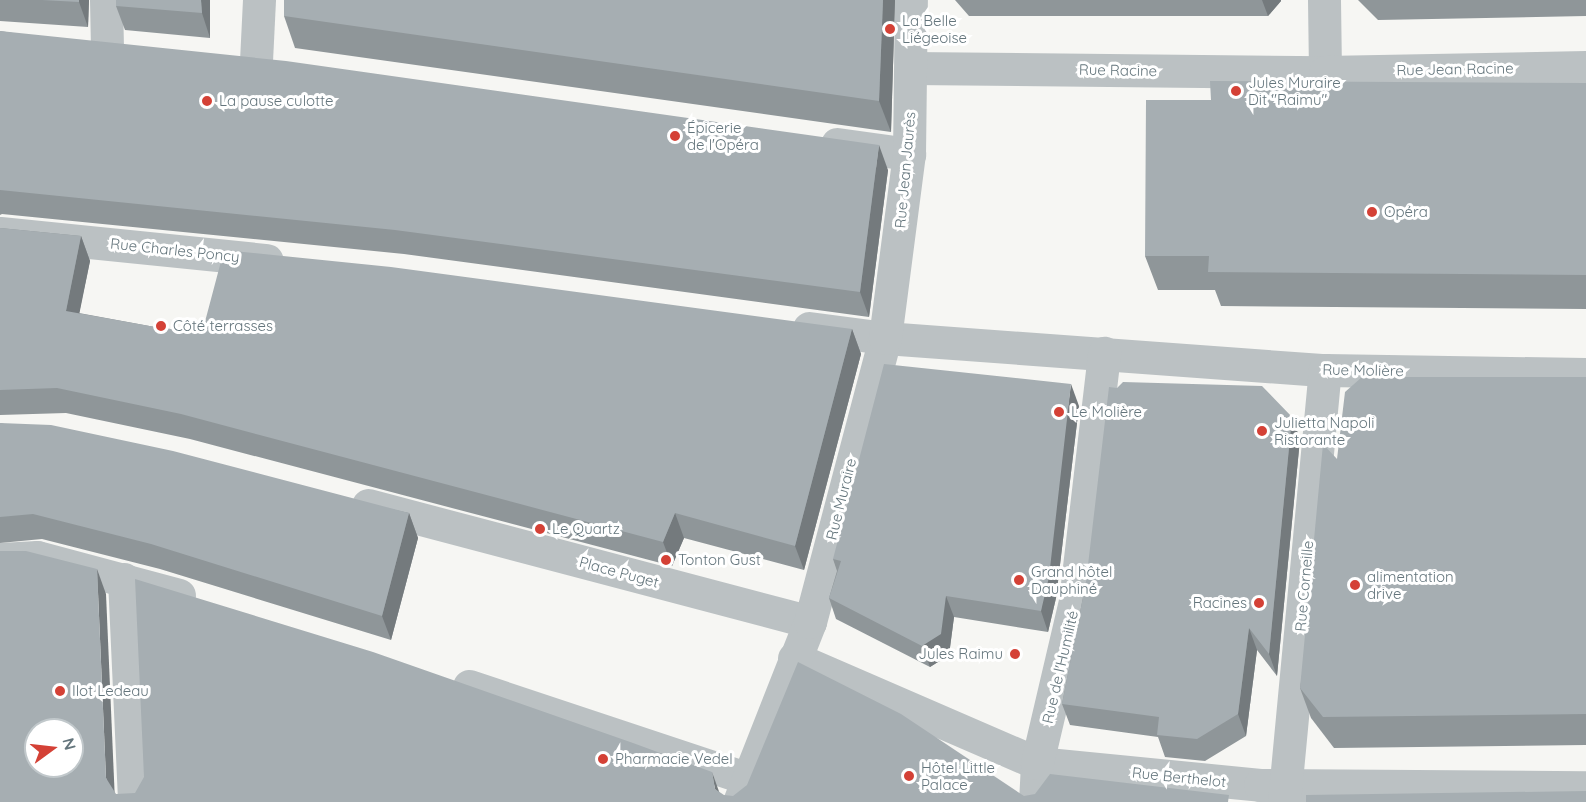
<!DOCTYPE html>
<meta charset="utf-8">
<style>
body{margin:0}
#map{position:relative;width:1586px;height:802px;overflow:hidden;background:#f6f6f3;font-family:Quicksand,sans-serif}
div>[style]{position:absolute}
.minor>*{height:33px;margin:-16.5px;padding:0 16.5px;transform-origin:16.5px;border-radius:16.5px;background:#bbc1c3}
.wall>*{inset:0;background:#8f9699}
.shaded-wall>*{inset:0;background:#747a7d}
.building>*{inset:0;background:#a6aeb2}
.dots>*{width:16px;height:16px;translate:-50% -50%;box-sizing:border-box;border:3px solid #fff;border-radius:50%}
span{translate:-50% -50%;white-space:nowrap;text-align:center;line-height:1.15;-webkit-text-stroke:6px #fff;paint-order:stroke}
.poi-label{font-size:15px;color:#64757c}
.left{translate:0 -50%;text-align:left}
.right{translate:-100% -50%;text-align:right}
.street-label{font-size:15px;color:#64757c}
.north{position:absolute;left:24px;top:718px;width:60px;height:60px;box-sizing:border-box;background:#fff;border:2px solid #c1c8cb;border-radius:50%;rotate:75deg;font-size:16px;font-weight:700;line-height:24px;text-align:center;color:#64757c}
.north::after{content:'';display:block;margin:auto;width:21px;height:27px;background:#d44136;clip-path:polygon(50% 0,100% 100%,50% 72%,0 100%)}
</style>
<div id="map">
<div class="minor">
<div style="left:106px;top:0;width:46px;rotate:88.8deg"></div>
<div style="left:1324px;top:0;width:72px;rotate:89.2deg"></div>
<div style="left:256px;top:61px;width:61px;rotate:-87.2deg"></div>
<div style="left:911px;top:68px;width:414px;rotate:0.6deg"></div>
<div style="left:1325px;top:72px;width:261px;rotate:-1.1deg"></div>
<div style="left:837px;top:144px;width:73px;rotate:7.9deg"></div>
<div style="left:0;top:233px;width:268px;rotate:5.8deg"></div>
<div style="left:809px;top:328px;width:77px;rotate:7.5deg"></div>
<div style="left:885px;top:338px;width:441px;rotate:4.2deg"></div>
<div style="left:1325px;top:370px;width:261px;rotate:0.9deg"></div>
<div style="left:368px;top:505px;width:457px;rotate:14.8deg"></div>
<div style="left:0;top:559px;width:37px;rotate:-3deg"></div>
<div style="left:37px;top:557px;width:147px;rotate:15deg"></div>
<div style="left:124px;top:579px;width:223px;rotate:87.4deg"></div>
<div style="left:794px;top:658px;width:265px;rotate:23.4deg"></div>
<div style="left:1037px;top:763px;width:224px;rotate:5.6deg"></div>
<div style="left:1260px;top:785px;width:326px;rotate:0.4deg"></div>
<div style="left:469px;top:686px;width:292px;rotate:18.4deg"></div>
<div style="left:739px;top:802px;width:193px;rotate:-68.5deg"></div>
<div style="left:810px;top:622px;width:294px;rotate:-75.2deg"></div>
<div style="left:885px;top:338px;width:186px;rotate:-82.6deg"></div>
<div style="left:909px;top:154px;width:154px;rotate:-89.3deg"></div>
<div style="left:1035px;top:802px;width:39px;rotate:-87deg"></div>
<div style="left:1037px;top:763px;width:166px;rotate:-76.8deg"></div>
<div style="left:1075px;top:601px;width:250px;rotate:-83.3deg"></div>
<div style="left:1284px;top:802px;width:434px;rotate:-84.6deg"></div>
</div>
<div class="wall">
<div style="clip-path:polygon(0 0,89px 0,88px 27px,0 21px)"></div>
<div style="clip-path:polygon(210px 0,210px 38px,125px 30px,116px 6px)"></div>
<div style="clip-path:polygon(284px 0,895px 0,891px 132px,295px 48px,284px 16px)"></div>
<div style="clip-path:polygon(955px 0,1281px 0,1281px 1px,1268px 16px,969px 16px)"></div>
<div style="clip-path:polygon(1358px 0,1586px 0,1586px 16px,1378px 20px)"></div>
<div style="clip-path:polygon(0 31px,888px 170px,869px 317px,404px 254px,2px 214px,0 215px)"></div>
<div style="clip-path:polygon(1586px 83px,1586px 309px,1221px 306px,1215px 290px,1158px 290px,1145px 256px,1211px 100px)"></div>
<div style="clip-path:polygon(0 228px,81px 236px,90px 261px,79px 313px,155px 327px,202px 333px,852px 329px,861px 354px,804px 570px,684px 538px,672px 566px,190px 439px,66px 413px,0 415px)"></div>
<div style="clip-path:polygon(1586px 377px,1586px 745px,1334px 748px,1311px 718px,1300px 688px,1337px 459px)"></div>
<div style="clip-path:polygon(1079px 406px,1056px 598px,1048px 632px,954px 617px,949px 655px,930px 667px,836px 619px,829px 598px,837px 571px,833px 559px)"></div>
<div style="clip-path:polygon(1292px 417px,1300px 439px,1277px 676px,1257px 650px,1246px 736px,1205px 761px,1165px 757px,1158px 737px,1070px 725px,1062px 704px,1086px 582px)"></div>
<div style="clip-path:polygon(0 423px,409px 513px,418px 538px,391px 640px,160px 569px,42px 539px,0 543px)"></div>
</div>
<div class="shaded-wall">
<div style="clip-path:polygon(79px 0,89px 0,88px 27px,79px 2px)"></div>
<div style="clip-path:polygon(201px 0,210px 0,210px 38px,202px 13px)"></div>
<div style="clip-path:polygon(883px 0,895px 0,891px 132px,879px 101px)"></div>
<div style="clip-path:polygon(1262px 0,1281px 0,1281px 1px,1268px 16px)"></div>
<div style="clip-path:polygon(879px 145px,888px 170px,869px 317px,860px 292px)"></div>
<div style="clip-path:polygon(81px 236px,90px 261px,75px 335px,66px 311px)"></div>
<div style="clip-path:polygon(852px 329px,861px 354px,804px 570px,795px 546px)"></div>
<div style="clip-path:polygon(1071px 384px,1079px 406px,1056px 598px,1048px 632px,1041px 611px)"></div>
<div style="clip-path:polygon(1292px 417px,1300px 439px,1277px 676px,1269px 654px)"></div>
<div style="clip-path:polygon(409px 513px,418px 538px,391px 640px,382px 616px)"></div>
<div style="clip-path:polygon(675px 513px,684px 538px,672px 566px,663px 542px)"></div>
<div style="clip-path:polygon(97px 569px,106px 594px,115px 802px,106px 778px)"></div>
<div style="clip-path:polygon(946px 596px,954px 617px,949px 655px,930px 667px,922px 646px)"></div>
<div style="clip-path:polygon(1249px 628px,1257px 650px,1246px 736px,1238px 714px)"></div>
<div style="clip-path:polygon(712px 772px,721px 797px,715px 789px)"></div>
</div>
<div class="building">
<div style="clip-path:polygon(42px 0,79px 0,79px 2px)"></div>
<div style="clip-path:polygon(116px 0,201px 0,202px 13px,116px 6px)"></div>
<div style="clip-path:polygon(284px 0,883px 0,879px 101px,284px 16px)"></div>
<div style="clip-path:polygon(0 31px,286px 61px,879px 145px,860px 292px,395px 230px,0 190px)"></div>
<div style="clip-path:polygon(1210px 81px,1586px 83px,1586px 275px,1208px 272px,1209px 256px,1145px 256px,1146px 100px,1211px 100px)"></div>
<div style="clip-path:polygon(0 228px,81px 236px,66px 311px,155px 327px,202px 333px,224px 250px,391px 267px,852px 329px,795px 546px,675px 513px,663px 542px,181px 414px,57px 388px,0 390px)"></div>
<div style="clip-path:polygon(884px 364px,1071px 384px,1049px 577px,1041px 611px,946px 596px,941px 634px,922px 646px,829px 598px,841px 561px,833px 559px)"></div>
<div style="clip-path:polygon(1362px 377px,1586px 377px,1586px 714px,1323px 717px,1300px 688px,1323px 444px,1337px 459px,1345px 392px)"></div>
<div style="clip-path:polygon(1123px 382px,1262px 386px,1292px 417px,1269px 654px,1249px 628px,1238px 714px,1197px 739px,1157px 735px,1159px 717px,1062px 704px,1086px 582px,1109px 387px,1117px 388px)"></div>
<div style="clip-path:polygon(0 423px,51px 425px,173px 451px,409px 513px,382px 616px,151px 544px,33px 514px,0 517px)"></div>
<div style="clip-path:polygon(evenodd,0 551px,26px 551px,97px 569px,106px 778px,116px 794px,135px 793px,144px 777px,135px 579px,373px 652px,633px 743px,712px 772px,715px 789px,724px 795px,733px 796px,747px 785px,798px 662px,901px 714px,1024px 796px,1035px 794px,1050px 774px,1229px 795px,1228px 802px,0 802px,0 551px,36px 730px,72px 730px,72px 766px,36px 766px,36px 730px)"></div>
<div style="clip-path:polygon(1586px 791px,1586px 802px,1306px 802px,1306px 795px)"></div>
</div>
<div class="dots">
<div style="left:890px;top:29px;background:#d44136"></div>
<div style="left:1236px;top:91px;background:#d44136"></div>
<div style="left:207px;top:101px;background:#d44136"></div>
<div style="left:675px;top:136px;background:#d44136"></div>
<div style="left:1372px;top:212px;background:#d44136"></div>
<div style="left:161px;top:326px;background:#d44136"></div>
<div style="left:1059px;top:412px;background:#d44136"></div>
<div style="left:1262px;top:431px;background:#d44136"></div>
<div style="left:540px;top:529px;background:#d44136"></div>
<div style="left:666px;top:560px;background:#d44136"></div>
<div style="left:1019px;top:580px;background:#d44136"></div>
<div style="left:1355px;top:585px;background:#d44136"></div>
<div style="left:1259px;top:603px;background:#d44136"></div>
<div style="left:1015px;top:654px;background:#d44136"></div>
<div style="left:60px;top:691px;background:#d44136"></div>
<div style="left:603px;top:759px;background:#d44136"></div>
<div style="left:909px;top:776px;background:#d44136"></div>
</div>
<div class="poi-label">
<span class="left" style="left:902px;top:29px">La Belle<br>Liégeoise</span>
<span class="left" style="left:1248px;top:91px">Jules Muraire<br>Dit "Raimu"</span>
<span class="left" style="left:219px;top:101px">La pause culotte</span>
<span class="left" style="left:687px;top:136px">Épicerie<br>de l'Opéra</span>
<span class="left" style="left:1384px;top:212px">Opéra</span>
<span class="left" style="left:173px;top:326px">Côté terrasses</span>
<span class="left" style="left:1071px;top:412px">Le Molière</span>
<span class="left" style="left:1274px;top:431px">Julietta Napoli<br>Ristorante</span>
<span class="left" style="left:552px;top:529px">Le Quartz</span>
<span class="left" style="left:678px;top:560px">Tonton Gust</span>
<span class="left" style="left:1031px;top:580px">Grand hôtel<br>Dauphiné</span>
<span class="left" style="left:1367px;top:585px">alimentation<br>drive</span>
<span class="right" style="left:1247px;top:603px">Racines</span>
<span class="right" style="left:1003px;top:654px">Jules Raimu</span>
<span class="left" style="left:72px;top:691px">Ilot Ledeau</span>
<span class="left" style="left:615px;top:759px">Pharmacie Vedel</span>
<span class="left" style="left:921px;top:776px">Hôtel Little<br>Palace</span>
</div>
<div class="street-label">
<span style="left:1455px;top:69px;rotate:-1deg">Rue Jean Racine</span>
<span style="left:1118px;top:70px;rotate:1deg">Rue Racine</span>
<span style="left:905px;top:170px;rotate:-85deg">Rue Jean Jaurès</span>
<span style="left:175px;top:250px;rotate:6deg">Rue Charles Poncy</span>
<span style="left:1363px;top:370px;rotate:1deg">Rue Molière</span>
<span style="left:841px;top:499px;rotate:-76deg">Rue Muraire</span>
<span style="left:619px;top:572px;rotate:15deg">Place Puget</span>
<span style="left:1304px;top:586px;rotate:-85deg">Rue Corneille</span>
<span style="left:1060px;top:667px;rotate:-77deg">Rue de l'Humilité</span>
<span style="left:1179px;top:777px;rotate:6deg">Rue Berthelot</span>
</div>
<div class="north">N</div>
</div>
